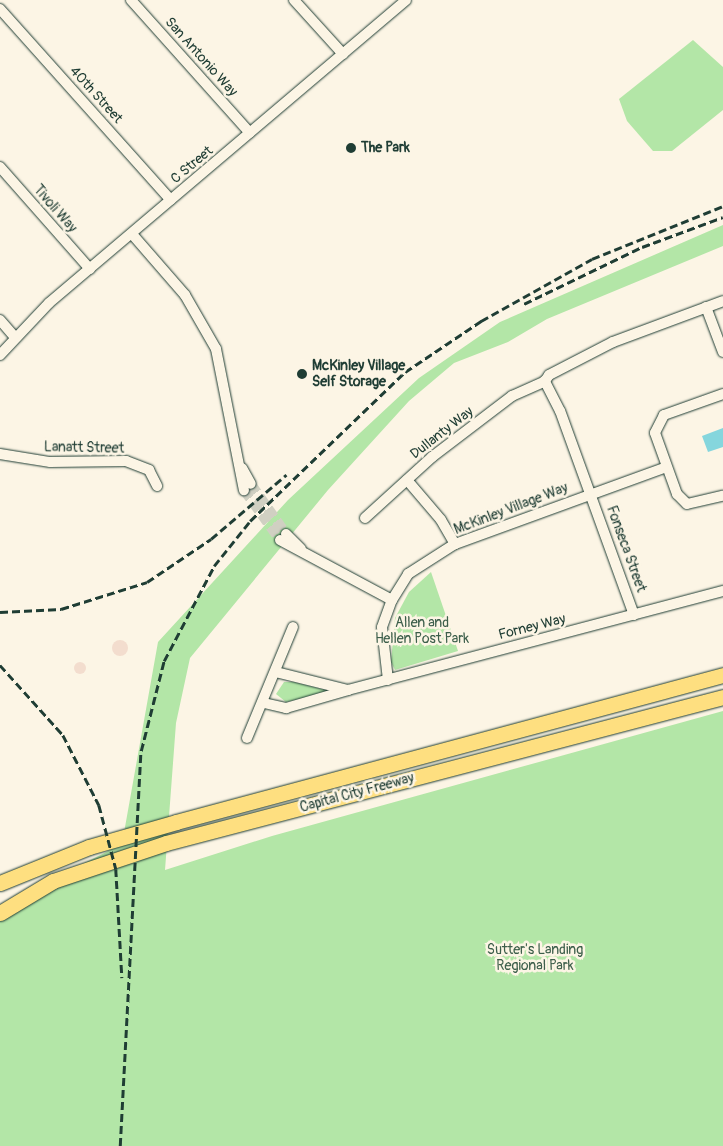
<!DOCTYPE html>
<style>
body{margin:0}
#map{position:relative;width:723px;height:1146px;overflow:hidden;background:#fcf5e5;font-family:Pangolin,sans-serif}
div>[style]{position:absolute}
.built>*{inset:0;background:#f3ddce}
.round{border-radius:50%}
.green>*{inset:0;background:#b3e6a7}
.water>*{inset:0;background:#85d6dd}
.minor-tunnel>*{height:10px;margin-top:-5px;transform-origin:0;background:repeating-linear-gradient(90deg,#d0d0c2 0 10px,transparent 0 15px)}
.roads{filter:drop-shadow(0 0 1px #1f3d34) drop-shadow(0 0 1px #1f3d34)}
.minor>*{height:10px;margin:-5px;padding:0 5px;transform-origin:5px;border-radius:5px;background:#fcf5e5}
.highway>*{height:15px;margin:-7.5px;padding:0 7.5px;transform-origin:7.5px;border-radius:7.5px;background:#fedf80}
.rail>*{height:2.5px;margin-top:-1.25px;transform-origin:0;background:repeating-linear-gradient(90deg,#1f3d34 0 8px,transparent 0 12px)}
.dots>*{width:14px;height:14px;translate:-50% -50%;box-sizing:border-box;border:2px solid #fcf5e5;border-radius:50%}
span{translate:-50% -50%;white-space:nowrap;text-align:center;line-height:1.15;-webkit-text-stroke:5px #fcf5e5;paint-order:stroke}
.street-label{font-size:14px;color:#1f3d34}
.poi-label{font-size:14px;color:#1f3d34;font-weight:700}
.left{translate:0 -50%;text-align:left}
.park-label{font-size:14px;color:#3d5f4b}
</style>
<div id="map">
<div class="built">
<div class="round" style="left:112px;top:640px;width:16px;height:16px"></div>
<div class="round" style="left:74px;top:662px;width:12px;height:12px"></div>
</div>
<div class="green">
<div style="clip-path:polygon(693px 40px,723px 67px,723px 110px,672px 151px,653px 151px,627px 121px,619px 99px)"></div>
<div style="clip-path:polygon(723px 225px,723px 246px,547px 319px,508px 342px,454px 363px,409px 401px,328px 490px,190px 658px,176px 723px,165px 870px,272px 836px,723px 711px,723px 1146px,0 1146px,0 906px,122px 844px,158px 642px,288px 500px,419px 378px,500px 322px)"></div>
<div style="clip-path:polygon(431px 572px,458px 651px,395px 670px,391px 662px,395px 618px,409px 592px)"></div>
<div style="clip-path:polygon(284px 682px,294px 682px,333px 692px,286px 702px,276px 694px)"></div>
</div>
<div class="water">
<div style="clip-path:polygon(723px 428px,723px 447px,708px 452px,702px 436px)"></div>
</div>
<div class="minor-tunnel">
<div style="left:251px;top:484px;width:61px;rotate:55deg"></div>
<div style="left:244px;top:490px;width:62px;rotate:54.2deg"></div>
</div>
<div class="roads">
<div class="minor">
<div style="left:131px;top:0;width:178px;rotate:48.2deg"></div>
<div style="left:294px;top:0;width:73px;rotate:47.8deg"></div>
<div style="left:0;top:9px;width:256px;rotate:48.2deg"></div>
<div style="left:0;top:167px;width:136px;rotate:48.6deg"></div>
<div style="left:132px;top:234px;width:81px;rotate:49deg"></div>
<div style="left:185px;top:295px;width:62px;rotate:60.1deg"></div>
<div style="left:216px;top:349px;width:144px;rotate:78.8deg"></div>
<div style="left:706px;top:307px;width:48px;rotate:69.3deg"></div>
<div style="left:0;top:320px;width:23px;rotate:49deg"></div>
<div style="left:0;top:355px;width:71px;rotate:-46.7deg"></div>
<div style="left:49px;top:303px;width:468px;rotate:-40.3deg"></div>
<div style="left:723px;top:394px;width:63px;rotate:160.4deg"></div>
<div style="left:664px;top:415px;width:20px;rotate:117deg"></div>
<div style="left:655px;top:433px;width:65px;rotate:70.2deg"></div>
<div style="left:677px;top:494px;width:14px;rotate:45deg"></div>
<div style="left:687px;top:504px;width:37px;rotate:-13deg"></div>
<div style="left:0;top:454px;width:51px;rotate:9.1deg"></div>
<div style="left:50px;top:462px;width:76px;rotate:-0.8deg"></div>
<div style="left:126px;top:461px;width:25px;rotate:21deg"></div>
<div style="left:149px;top:470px;width:18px;rotate:63deg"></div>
<div style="left:242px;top:468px;width:18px;rotate:61deg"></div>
<div style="left:407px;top:480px;width:52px;rotate:49.6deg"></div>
<div style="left:441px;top:520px;width:28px;rotate:60deg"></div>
<div style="left:365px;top:518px;width:91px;rotate:-42.3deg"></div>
<div style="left:432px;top:457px;width:101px;rotate:-37.3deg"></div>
<div style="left:512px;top:396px;width:36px;rotate:-24deg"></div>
<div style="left:286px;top:534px;width:21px;rotate:45deg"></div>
<div style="left:280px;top:540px;width:127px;rotate:28.2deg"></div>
<div style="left:634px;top:615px;width:217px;rotate:-109.9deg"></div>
<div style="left:560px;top:411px;width:34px;rotate:-117deg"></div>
<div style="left:545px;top:381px;width:7px;rotate:-56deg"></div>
<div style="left:549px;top:375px;width:72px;rotate:-27.3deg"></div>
<div style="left:613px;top:342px;width:117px;rotate:-20.4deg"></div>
<div style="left:388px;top:680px;width:53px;rotate:-96.5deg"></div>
<div style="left:382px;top:627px;width:29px;rotate:-70deg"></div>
<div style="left:392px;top:600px;width:31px;rotate:-58deg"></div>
<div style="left:408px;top:574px;width:56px;rotate:-32.6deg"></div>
<div style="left:455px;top:544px;width:225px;rotate:-20deg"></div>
<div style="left:348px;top:690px;width:388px;rotate:-14.8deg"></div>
<div style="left:264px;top:703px;width:23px;rotate:13deg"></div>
<div style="left:286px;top:708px;width:65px;rotate:-16.2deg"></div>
<div style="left:348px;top:690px;width:74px;rotate:-166deg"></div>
<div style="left:247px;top:738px;width:120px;rotate:-67.5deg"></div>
</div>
<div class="highway">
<div style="left:0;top:883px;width:96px;rotate:-22deg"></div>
<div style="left:89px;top:847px;width:91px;rotate:-16deg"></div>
<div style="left:176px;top:822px;width:566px;rotate:-15.04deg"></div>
<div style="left:0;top:913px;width:62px;rotate:-31.1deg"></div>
<div style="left:53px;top:881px;width:119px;rotate:-18.6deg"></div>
<div style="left:166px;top:843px;width:576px;rotate:-14.69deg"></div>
</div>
</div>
<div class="rail">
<div style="left:524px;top:304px;width:131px;rotate:-25.8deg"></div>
<div style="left:642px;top:247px;width:86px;rotate:-20.3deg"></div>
<div style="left:0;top:612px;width:61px;rotate:-2.8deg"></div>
<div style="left:61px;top:609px;width:90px;rotate:-17.4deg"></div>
<div style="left:147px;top:582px;width:77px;rotate:-33.9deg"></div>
<div style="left:211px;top:539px;width:99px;rotate:-40.5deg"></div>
<div style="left:0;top:665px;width:94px;rotate:48deg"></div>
<div style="left:63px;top:735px;width:79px;rotate:62.8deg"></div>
<div style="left:99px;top:805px;width:66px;rotate:75.1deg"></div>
<div style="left:116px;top:869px;width:109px;rotate:86.8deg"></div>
<div style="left:120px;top:1146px;width:396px;rotate:-87deg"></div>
<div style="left:141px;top:751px;width:93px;rotate:-75.7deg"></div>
<div style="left:164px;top:661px;width:107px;rotate:-62.2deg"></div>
<div style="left:214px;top:566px;width:58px;rotate:-51.3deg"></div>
<div style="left:250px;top:521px;width:215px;rotate:-43.9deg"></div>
<div style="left:405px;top:372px;width:92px;rotate:-33.9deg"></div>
<div style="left:481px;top:321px;width:127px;rotate:-29.2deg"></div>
<div style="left:592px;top:259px;width:141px;rotate:-22deg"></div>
</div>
<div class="dots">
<div style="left:351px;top:148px;background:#1f3d34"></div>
<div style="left:302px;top:374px;background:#1f3d34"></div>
</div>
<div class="street-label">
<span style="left:201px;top:57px;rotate:48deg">San Antonio Way</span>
<span style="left:96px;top:95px;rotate:48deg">40th Street</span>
<span style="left:192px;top:165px;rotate:-40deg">C Street</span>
<span style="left:55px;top:209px;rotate:49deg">Tivoli Way</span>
<span style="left:442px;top:433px;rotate:-38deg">Dullanty Way</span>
<span style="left:84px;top:448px;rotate:1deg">Lanatt Street</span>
<span style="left:511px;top:509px;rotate:-21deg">McKinley Village Way</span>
<span style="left:626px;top:549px;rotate:70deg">Fonseca Street</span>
<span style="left:532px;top:627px;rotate:-14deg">Forney Way</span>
<span style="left:357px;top:793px;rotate:-15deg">Capital City Freeway</span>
</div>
<div class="poi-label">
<span class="left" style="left:361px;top:148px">The Park</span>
<span class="left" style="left:312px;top:374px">McKinley Village<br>Self Storage</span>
</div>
<div class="park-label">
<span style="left:422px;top:631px">Allen and<br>Hellen Post Park</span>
<span style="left:535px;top:958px">Sutter's Landing<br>Regional Park</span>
</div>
</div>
